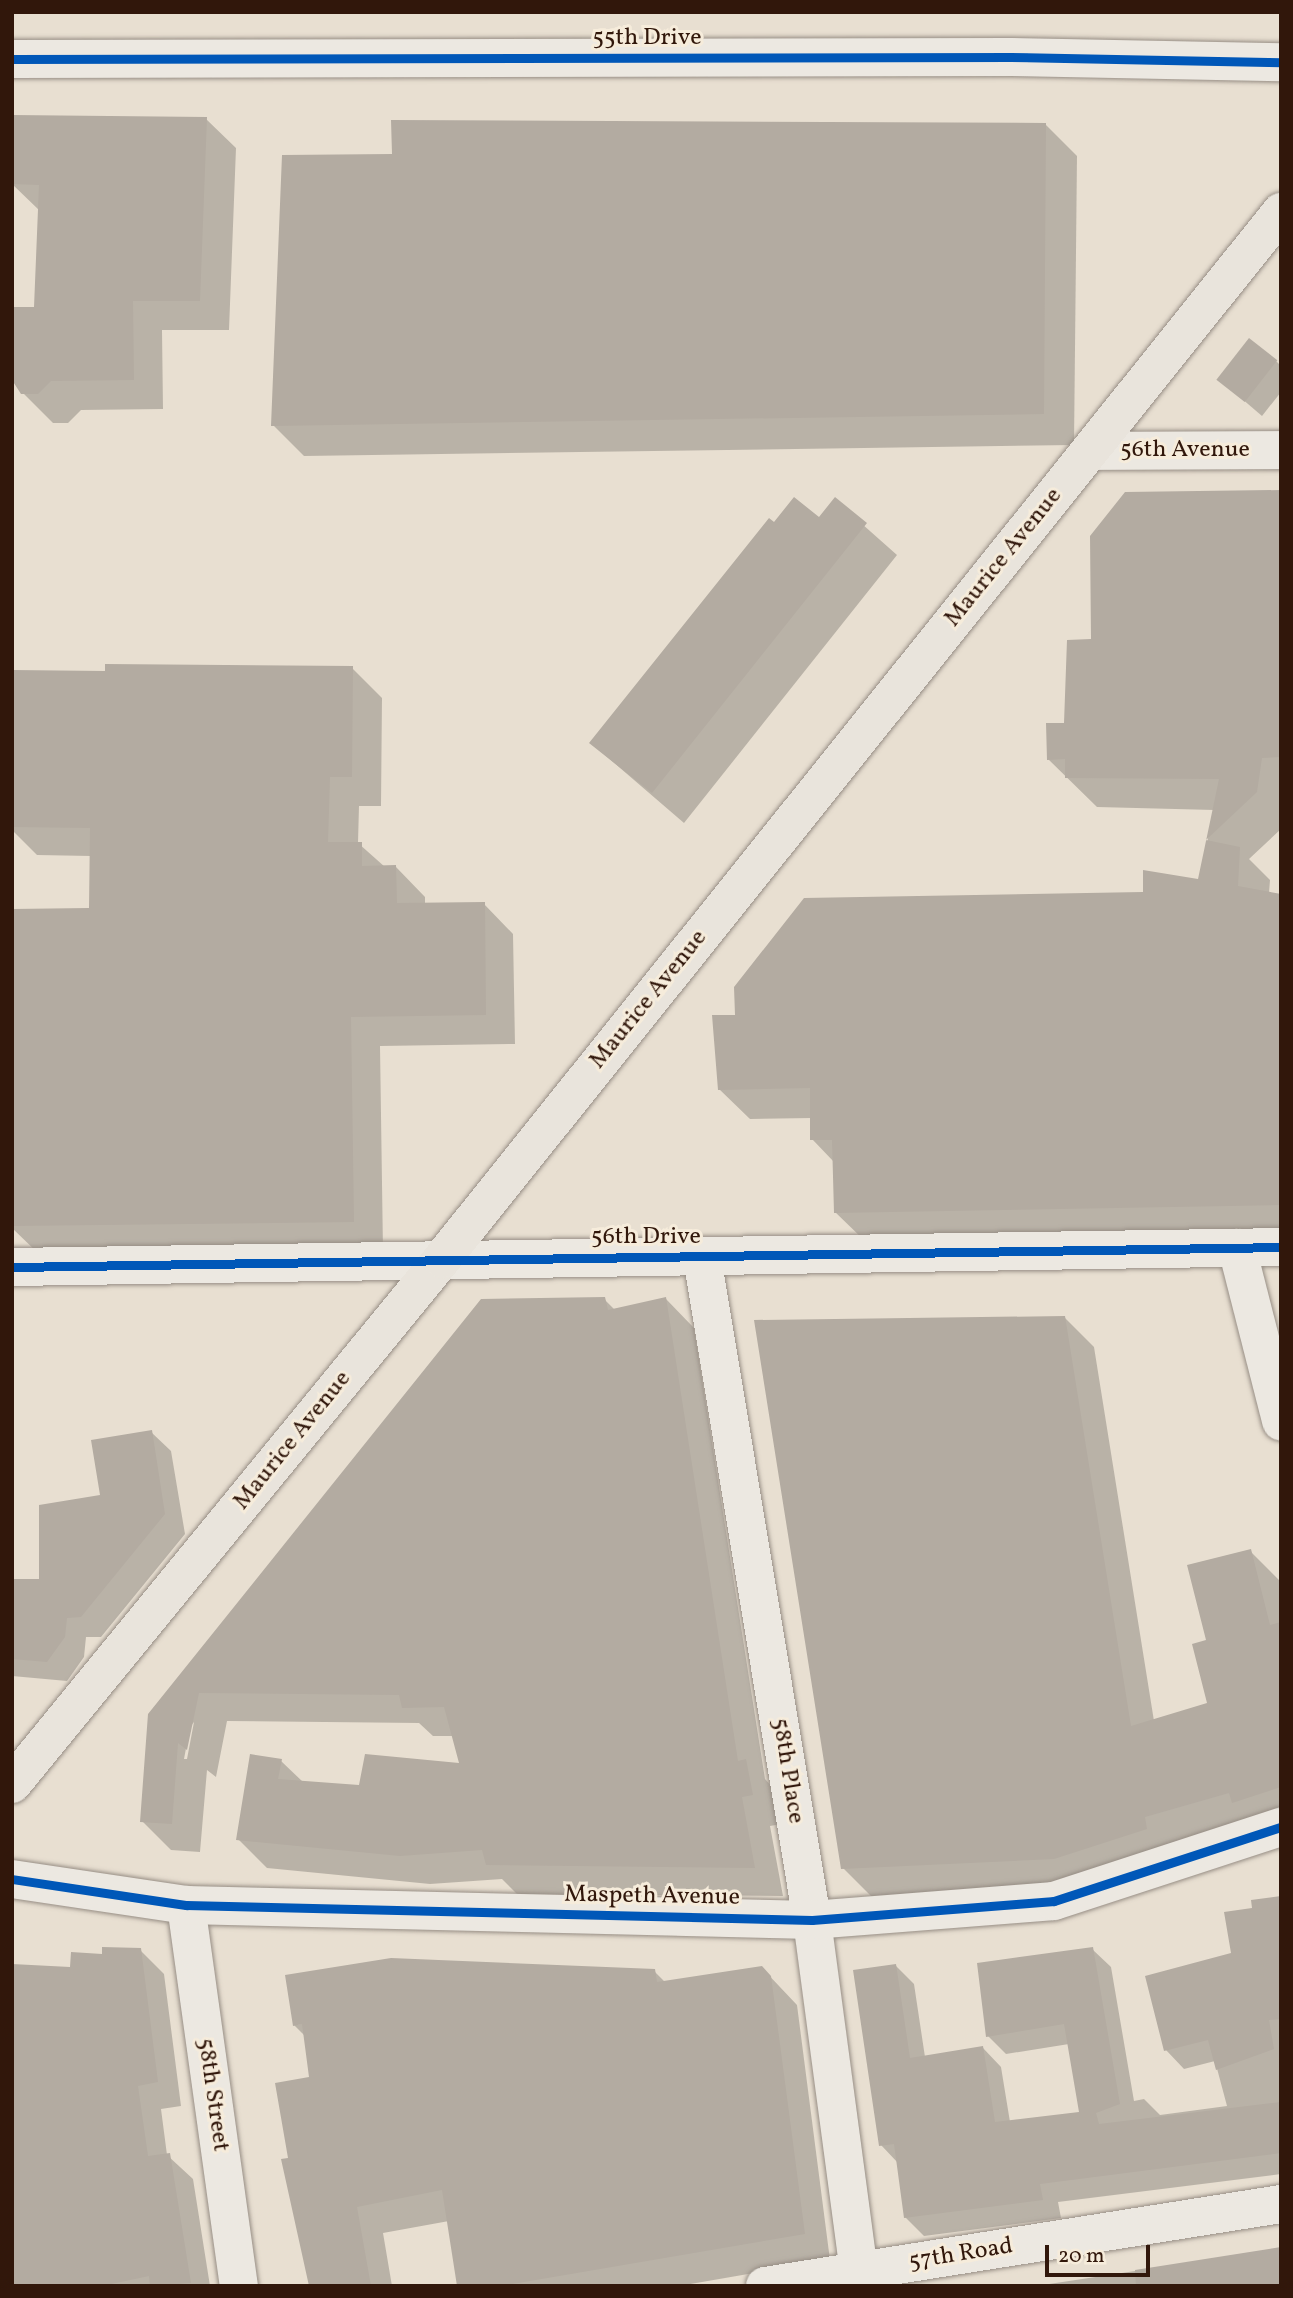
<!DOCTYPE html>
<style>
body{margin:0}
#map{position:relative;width:1293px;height:2298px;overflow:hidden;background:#e8dfd1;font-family:Vollkorn,serif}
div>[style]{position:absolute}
.shadow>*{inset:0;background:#0003}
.building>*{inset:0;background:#b3aba1;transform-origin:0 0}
.roads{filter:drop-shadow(0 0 2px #978e85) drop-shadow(0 0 2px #978e85)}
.minor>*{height:38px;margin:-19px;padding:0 19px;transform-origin:19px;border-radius:19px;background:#ece8e1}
.major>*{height:38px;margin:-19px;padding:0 19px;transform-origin:19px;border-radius:19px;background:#e9e4dc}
.cycleway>*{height:9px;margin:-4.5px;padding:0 4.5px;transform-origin:4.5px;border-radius:4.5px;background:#0057b8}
span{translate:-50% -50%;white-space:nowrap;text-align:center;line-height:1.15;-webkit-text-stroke:6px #f6ecdb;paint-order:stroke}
.street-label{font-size:24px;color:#31170b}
.frame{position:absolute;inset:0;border:14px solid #31170b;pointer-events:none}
.scale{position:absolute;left:1045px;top:2245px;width:105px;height:32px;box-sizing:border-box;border:4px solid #31170b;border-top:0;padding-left:9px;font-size:21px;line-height:24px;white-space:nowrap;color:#31170b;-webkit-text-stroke:5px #f6ecdb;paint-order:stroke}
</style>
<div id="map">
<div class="shadow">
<div style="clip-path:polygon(206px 119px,236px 148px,229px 330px,162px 330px,163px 409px,81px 410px,68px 423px,53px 423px,23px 393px,36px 308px,40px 211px,12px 184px,12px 156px)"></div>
<div style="clip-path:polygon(1045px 124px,1077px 156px,1074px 445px,304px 456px,273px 425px,393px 155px)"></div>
<div style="clip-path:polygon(1276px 361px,1281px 366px,1281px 392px,1262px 416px,1220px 380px)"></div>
<div style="clip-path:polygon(1281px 492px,1281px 829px,1249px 859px,1270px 880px,1269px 893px,1281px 895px,1281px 1235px,866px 1242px,835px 1212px,834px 1162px,812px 1139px,812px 1118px,750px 1119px,719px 1089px,737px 1017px,1199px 881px,1214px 810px,1097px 807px,1048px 759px,1066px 725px,1093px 641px)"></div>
<div style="clip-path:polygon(835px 500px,897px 555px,684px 823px,591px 743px,775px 525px,819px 520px)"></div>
<div style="clip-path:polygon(352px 668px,382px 698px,381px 806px,359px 806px,358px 843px,385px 867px,396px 867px,425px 897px,425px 905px,484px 904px,513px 934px,515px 1044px,380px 1046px,383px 1251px,40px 1255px,12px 1228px,12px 911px,91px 909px,91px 856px,37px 855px,12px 830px,12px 672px)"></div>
<div style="clip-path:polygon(evenodd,604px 1299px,615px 1310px,666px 1299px,694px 1328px,765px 1779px,775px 1790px,781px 1824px,770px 1826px,783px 1896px,517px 1894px,502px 1879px,430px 1884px,267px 1868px,238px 1839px,281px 1761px,303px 1782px,360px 1787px,462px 1765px,454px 1736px,433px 1736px,419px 1723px,227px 1721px,216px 1777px,207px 1770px,200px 1852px,171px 1850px,142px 1821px,150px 1715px,604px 1299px,194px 1722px,187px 1759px,184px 1759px,190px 1727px,194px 1722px)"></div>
<div style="clip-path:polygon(1064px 1317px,1094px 1347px,1154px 1721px,1209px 1705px,1208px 1641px,1250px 1551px,1280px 1581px,1281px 1826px,1085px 1888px,873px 1898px,843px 1868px)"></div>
<div style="clip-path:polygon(151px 1432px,171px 1451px,185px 1534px,101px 1637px,86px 1637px,84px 1657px,67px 1681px,12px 1676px,12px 1581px,40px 1581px)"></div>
<div style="clip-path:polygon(1281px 1897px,1281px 2174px,1058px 2202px,1061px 2218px,924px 2236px,905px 2217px,898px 2163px,881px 2145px,895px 1965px,914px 1984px,925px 2057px,983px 2048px,1001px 2067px,1010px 2122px,1081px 2113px,1069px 2044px,1006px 2054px,988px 2036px,1092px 1949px,1111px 1967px,1134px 2101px,1144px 2099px,1160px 2115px,1227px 2106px,1215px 2061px,1184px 2069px,1166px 2050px,1233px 1954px,1254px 1909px)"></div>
<div style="clip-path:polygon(140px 1950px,164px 1974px,181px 2106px,161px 2109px,167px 2155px,193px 2179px,210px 2286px,12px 2286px,72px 1969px,104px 1955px)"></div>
<div style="clip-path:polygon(762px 1968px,797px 2005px,830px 2260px,679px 2286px,459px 2286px,449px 2221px,383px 2233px,392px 2286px,311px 2286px,283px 2160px,290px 2159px,311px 2079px,305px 2036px,294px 2025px,654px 1971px,666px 1983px)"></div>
<div style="clip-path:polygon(1281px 2249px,1281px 2286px,1036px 2286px)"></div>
</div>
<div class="building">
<div style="clip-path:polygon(12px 115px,207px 117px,200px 301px,133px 301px,134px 380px,51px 381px,38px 394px,21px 394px,12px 380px,12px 307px,34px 307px,39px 185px,12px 184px)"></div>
<div style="clip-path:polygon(391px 120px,1046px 123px,1044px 414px,271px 426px,282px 155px,392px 154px)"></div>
<div style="left:1249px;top:338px;width:36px;height:53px;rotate:38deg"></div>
<div style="clip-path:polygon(1281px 490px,1281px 757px,1262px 758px,1257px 792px,1206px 840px,1240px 847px,1238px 886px,1281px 894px,1281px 1205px,834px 1213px,832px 1140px,810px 1140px,810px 1088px,718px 1090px,712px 1015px,735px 1015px,734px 987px,804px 898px,1143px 892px,1143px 870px,1198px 879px,1219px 779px,1065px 778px,1065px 759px,1047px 760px,1046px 723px,1064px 723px,1067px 640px,1091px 639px,1090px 536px,1125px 492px)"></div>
<div style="clip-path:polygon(794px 497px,819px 517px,835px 497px,867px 523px,652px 793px,589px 743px,769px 518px,774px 522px)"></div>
<div style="clip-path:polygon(105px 664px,353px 666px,352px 777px,330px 777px,328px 842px,362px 842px,362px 866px,396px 865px,397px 903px,485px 902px,486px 1015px,351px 1017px,354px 1222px,12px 1226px,12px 909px,89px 908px,90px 828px,12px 827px,12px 670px,105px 671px)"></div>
<div style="clip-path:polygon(605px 1297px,608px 1310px,666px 1297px,738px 1761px,746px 1759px,753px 1795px,742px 1797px,755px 1868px,486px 1865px,482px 1850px,400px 1856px,236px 1840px,250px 1754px,282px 1759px,278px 1779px,359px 1785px,365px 1754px,459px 1763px,444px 1707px,402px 1708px,399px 1695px,199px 1693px,187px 1750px,178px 1743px,172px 1824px,140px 1822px,148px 1714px,481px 1299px)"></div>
<div style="clip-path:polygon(1065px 1316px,1131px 1726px,1207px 1703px,1192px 1644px,1206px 1640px,1187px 1565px,1251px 1549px,1270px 1625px,1281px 1622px,1281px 1787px,1232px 1803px,1229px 1793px,1145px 1817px,1147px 1829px,1054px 1859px,841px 1869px,754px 1320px)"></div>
<div style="clip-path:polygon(152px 1430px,165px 1514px,81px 1617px,67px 1618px,65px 1637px,47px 1662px,12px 1659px,12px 1579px,39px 1579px,39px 1505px,100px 1495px,91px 1440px)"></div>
<div style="clip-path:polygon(1281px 1896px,1281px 2019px,1269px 2020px,1274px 2049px,1216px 2070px,1208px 2040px,1164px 2051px,1145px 1976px,1231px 1953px,1224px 1912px,1252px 1908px,1251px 1900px)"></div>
<div style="clip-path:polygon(102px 1947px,141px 1948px,158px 2082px,138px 2086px,148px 2156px,170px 2153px,191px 2283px,150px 2286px,149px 2276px,102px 2286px,12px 2286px,12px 1964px,70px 1967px,71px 1952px,102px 1954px)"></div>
<div style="clip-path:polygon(1093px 1947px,1120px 2104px,1096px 2113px,1099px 2124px,1281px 2102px,1281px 2153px,1040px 2184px,1043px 2200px,904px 2218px,894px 2144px,879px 2146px,853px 1970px,896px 1964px,910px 2058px,983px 2046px,995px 2122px,1079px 2112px,1064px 2024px,986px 2037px,977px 1963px)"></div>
<div style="clip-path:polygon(391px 1958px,655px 1969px,657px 1982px,762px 1966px,771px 1976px,805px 2234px,501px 2286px,457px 2286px,442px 2190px,357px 2207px,371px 2286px,309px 2286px,281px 2159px,288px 2158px,275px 2083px,309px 2077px,302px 2024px,293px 2026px,285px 1975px)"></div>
<div style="clip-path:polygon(1281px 2247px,1281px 2286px,1136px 2286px,1135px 2270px)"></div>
</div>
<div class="roads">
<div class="minor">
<div style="left:12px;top:59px;width:999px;rotate:-0.11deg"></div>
<div style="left:1011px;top:57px;width:270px;rotate:1.1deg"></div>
<div style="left:1090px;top:451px;width:191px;rotate:-0.3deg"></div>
<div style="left:1237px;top:1248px;width:179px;rotate:75.7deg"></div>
<div style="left:702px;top:1257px;width:672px;rotate:80.58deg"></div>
<div style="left:812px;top:1920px;width:369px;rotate:82.4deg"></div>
<div style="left:12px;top:1267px;width:1269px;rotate:-0.9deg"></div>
<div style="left:12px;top:1879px;width:176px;rotate:8.5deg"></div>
<div style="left:186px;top:1905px;width:626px;rotate:1.37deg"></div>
<div style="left:812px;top:1920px;width:243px;rotate:-4.5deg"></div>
<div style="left:1054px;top:1901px;width:239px;rotate:-18.1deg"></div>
<div style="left:186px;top:1905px;width:385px;rotate:82.1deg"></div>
<div style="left:765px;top:2286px;width:522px;rotate:-9.03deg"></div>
</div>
<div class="major">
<div style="left:12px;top:1784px;width:679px;rotate:-50.68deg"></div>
<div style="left:442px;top:1259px;width:1342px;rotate:-51.29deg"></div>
</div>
</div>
<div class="cycleway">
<div style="left:12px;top:59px;width:999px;rotate:-0.11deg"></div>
<div style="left:1011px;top:57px;width:270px;rotate:1.1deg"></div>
<div style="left:12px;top:1267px;width:1269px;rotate:-0.9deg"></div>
<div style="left:12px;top:1879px;width:176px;rotate:8.5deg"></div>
<div style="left:186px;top:1905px;width:626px;rotate:1.37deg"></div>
<div style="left:812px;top:1920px;width:243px;rotate:-4.5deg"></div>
<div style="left:1054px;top:1901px;width:239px;rotate:-18.1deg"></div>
</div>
<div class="street-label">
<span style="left:647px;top:39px">55th Drive</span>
<span style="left:1185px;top:451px">56th Avenue</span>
<span style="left:1004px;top:558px;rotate:-51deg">Maurice Avenue</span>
<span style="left:649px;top:1000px;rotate:-51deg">Maurice Avenue</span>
<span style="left:646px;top:1238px">56th Drive</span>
<span style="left:293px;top:1441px;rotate:-51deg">Maurice Avenue</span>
<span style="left:787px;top:1771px;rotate:81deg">58th Place</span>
<span style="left:652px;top:1897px;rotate:1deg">Maspeth Avenue</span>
<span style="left:212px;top:2095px;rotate:82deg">58th Street</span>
<span style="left:961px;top:2255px;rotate:-9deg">57th Road</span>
</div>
<div class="frame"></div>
<div class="scale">20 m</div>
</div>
